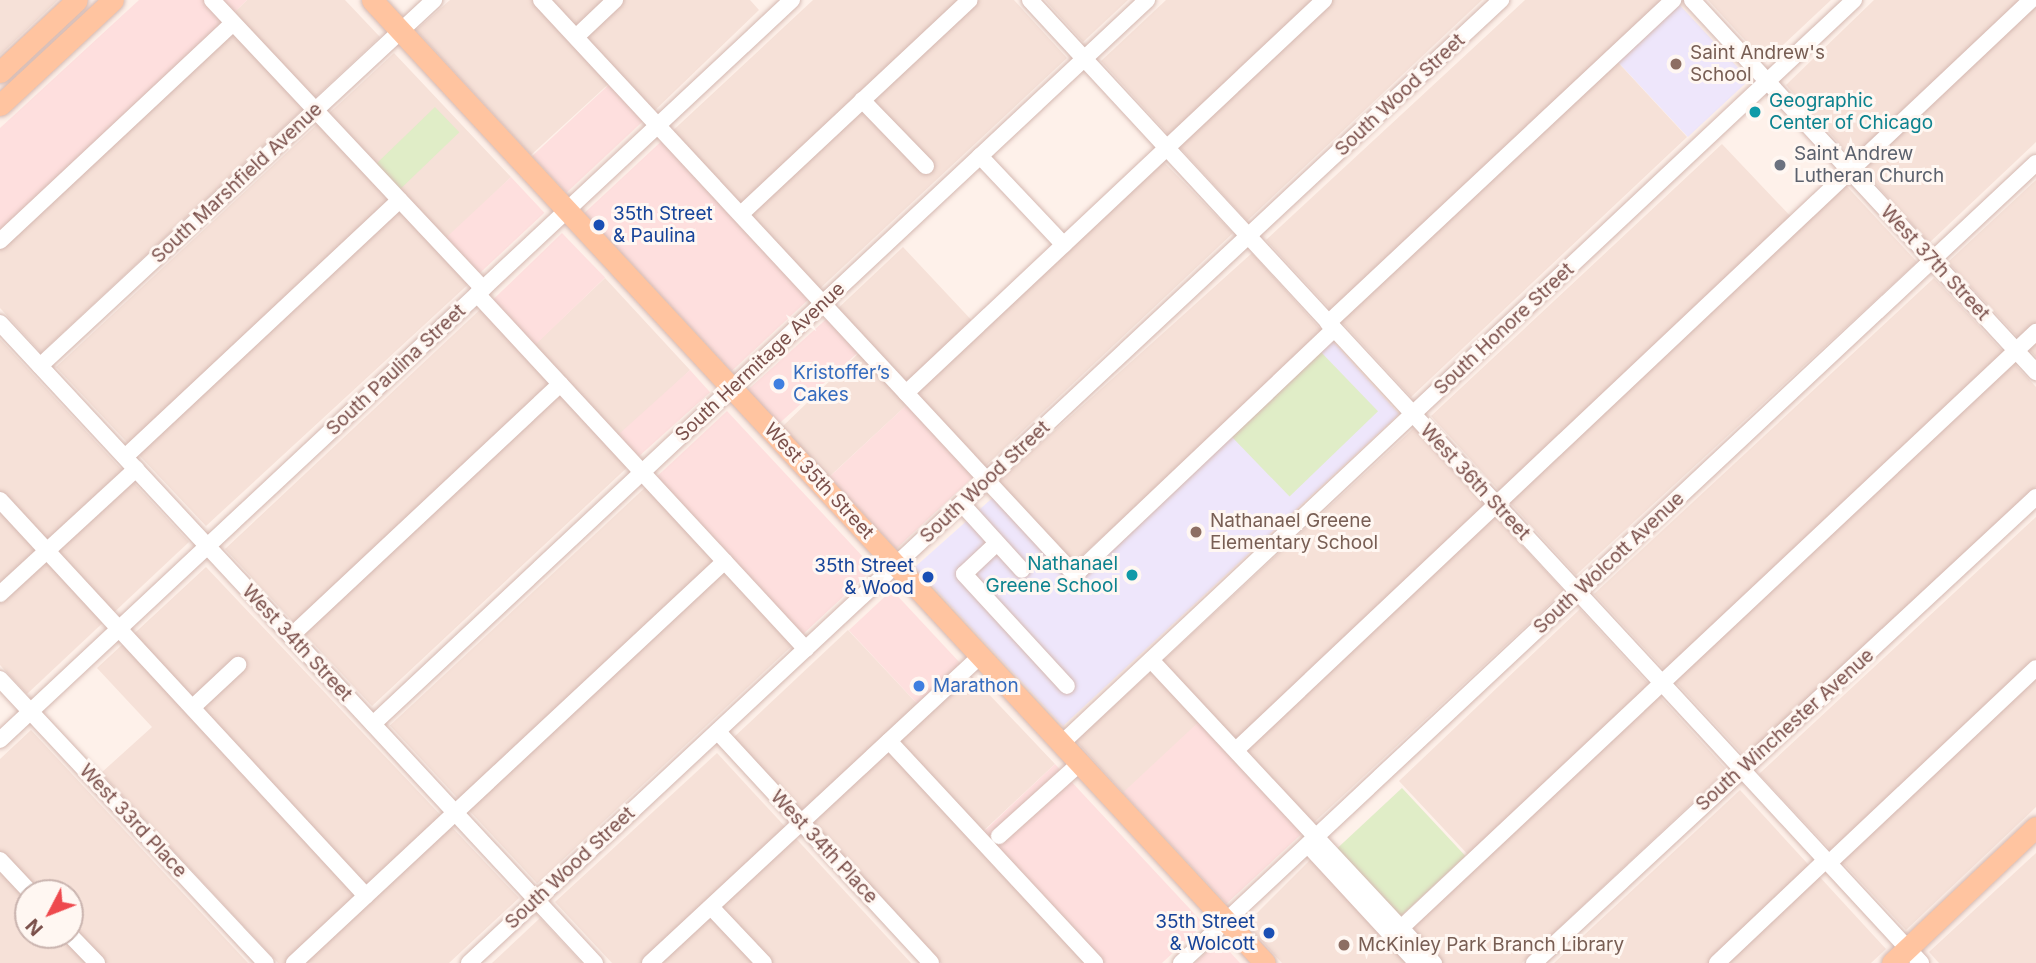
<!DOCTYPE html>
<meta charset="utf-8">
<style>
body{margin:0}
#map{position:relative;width:2036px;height:963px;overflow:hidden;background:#fef1ea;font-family:Inter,sans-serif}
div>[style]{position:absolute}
.residential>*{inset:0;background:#f6e1d8;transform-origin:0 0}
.commercial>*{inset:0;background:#fedfde;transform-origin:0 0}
.education>*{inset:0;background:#eee6fb;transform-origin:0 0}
.green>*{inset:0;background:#e0edc7;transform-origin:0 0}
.roads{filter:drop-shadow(0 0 2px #d4b8b1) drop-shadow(0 0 2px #d4b8b1)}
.minor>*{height:16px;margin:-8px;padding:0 8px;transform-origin:8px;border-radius:8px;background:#fff}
.major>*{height:21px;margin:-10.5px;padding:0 10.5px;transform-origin:10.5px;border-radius:10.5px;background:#ffc4a0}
.dots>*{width:19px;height:19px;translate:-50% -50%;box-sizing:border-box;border:4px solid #fff7f2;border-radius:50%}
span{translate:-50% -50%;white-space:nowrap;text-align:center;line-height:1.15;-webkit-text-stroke:6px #fff7f2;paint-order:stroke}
.education-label{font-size:19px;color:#785e54}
.left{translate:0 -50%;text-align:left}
.street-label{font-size:19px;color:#7b504b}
.culture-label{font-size:19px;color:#0d838f}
.right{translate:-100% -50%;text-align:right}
.worship-label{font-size:19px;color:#5b616d}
.transit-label{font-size:19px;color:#164399}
.shop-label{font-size:19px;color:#366cbe}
.north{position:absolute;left:14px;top:879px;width:70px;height:70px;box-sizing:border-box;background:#fff7f2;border:2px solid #cab4af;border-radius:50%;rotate:228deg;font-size:19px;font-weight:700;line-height:28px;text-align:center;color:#7b504b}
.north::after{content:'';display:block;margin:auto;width:24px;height:32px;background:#ee494d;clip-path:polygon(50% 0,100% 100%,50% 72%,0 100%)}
</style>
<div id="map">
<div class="residential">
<div style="clip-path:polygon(0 0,58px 0,0 55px)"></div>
<div style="clip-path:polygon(247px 0,345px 0,380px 37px,41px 353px,0 308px,0 241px)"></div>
<div style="clip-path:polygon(450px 0,750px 0,759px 10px,649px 116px,614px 79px,531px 155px,416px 30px)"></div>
<div style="clip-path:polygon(813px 0,1014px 0,1067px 58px,814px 294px,667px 136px)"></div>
<div style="clip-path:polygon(1045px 0,1128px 0,1083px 42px)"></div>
<div style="clip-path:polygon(1166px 0,1482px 0,1247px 221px,1101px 61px)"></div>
<div style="clip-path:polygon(1525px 0,1673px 0,1613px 57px,1687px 137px,1411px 397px,1266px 240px)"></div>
<div style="clip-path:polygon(1708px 0,1831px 0,1765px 62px)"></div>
<div style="clip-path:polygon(1874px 0,2036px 0,2036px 142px,1929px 243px,1786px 85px)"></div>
<div style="clip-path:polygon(394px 53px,511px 177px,442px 244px,474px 279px,206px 526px,56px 367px)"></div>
<div style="clip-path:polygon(1722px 144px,1796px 222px,1841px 180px,1917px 262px,1576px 575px,1431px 416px)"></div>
<div style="clip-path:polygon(1158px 156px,1233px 233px,979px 472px,912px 400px,829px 477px,782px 427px,864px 348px,833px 313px,903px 247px,977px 326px)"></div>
<div style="clip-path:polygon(2036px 180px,2036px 357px,1948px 262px)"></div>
<div style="left:1252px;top:253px;width:111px;height:349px;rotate:48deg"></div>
<div style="clip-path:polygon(605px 278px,690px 370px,614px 442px,633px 462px,372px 706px,225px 549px,486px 304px,529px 350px)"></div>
<div style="clip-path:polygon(1934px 278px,2036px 387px,2036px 487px,1746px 758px,1594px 594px)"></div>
<div style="clip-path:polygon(0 339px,189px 542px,27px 694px,0 665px)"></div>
<div style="clip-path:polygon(1414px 428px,1564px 591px,1308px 828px,1204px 717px,1125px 795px,1076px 741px)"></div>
<div style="left:651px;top:482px;width:216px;height:357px;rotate:47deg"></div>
<div style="clip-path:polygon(2036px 517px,2036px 807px,1906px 930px,1759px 774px)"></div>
<div style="clip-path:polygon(206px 567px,519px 898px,449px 963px,278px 963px,101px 773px,152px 727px,97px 668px)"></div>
<div style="clip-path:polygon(1580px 609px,1727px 770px,1522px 963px,1282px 963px,1246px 924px,1324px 846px,1401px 928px,1473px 860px,1399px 781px)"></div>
<div style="clip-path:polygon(848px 630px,923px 710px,966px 670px,1055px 764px,978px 836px,1096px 963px,941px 963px,733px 738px)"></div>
<div style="clip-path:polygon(evenodd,31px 730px,248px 963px,0 963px,0 759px,31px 730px,28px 893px,70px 893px,70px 935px,28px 935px,28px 893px)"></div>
<div style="clip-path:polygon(717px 753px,911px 963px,612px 963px,555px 902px)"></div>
<div style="clip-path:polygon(1740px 790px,1886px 949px,1871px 963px,1554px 963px)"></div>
<div style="clip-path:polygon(2036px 853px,2036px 963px,1939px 963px,1929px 952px)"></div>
<div style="clip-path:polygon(540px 918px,582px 963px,492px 963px)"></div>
</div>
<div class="commercial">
<div style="clip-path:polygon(139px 0,247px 0,0 241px,0 128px)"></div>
<div style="left:615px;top:79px;width:50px;height:113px;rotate:47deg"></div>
<div style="left:667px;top:136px;width:216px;height:113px;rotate:47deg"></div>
<div style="left:511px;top:177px;width:49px;height:97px;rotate:47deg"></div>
<div style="left:562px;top:233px;width:62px;height:104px;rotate:46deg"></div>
<div style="left:833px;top:313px;width:46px;height:115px;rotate:48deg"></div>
<div style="left:690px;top:370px;width:30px;height:105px;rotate:48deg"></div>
<div style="left:912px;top:400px;width:98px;height:113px;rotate:47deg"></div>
<div style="left:727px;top:411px;width:215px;height:104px;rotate:47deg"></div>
<div style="left:892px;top:590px;width:109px;height:59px;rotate:47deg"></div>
<div style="left:1204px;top:717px;width:152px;height:111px;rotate:47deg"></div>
<div style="clip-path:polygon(1055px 764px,1204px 924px,1162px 963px,1096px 963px,978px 837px)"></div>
<div style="clip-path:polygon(1219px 940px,1240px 963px,1195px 963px)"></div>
</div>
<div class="education">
<div style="left:1675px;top:0;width:109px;height:84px;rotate:47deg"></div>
<div style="clip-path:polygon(1327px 335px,1399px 414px,1063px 726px,915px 567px,998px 493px,1074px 574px)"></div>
</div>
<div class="green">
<div style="left:435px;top:107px;width:35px;height:87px;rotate:46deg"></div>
<div style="left:1319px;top:350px;width:85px;height:123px;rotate:46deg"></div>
<div style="left:1402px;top:788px;width:93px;height:91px;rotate:47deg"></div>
</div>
<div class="roads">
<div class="minor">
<div style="left:212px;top:0;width:396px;rotate:46.8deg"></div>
<div style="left:541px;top:0;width:785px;rotate:47.12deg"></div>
<div style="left:1075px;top:575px;width:357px;rotate:-43.5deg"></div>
<div style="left:1030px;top:0;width:1312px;rotate:47.22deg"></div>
<div style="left:1692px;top:0;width:507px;rotate:47.24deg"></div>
<div style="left:576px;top:37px;width:54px;rotate:-43.5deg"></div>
<div style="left:862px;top:100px;width:92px;rotate:45.9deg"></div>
<div style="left:980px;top:156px;width:122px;rotate:46.7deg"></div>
<div style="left:741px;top:214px;width:313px;rotate:-43.1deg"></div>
<div style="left:0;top:241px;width:319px;rotate:-43.1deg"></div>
<div style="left:477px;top:294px;width:484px;rotate:47.2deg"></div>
<div style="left:0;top:323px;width:874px;rotate:47.09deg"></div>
<div style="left:1328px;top:323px;width:473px;rotate:-43.1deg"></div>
<div style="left:40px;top:366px;width:538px;rotate:-42.89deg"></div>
<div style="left:906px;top:393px;width:574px;rotate:-43.23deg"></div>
<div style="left:125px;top:457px;width:376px;rotate:-43.1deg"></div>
<div style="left:0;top:500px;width:539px;rotate:47.25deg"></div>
<div style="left:962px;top:504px;width:89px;rotate:47.7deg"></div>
<div style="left:997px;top:543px;width:45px;rotate:136.8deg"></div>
<div style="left:964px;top:574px;width:152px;rotate:47.4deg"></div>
<div style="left:0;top:594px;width:185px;rotate:-42.6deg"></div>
<div style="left:291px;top:636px;width:369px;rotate:-43.1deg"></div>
<div style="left:1151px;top:660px;width:415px;rotate:47deg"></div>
<div style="left:0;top:679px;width:389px;rotate:46.9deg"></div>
<div style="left:193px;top:707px;width:62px;rotate:-43deg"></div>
<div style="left:373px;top:724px;width:1060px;rotate:-43.09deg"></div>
<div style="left:718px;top:732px;width:314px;rotate:47.3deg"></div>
<div style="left:0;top:740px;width:1084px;rotate:-43.06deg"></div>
<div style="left:889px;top:741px;width:303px;rotate:47.1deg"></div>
<div style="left:1062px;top:743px;width:1086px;rotate:-43.17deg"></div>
<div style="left:1236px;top:750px;width:1093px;rotate:-43.33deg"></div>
<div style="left:999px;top:836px;width:109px;rotate:-42deg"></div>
<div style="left:1308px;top:845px;width:161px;rotate:47.3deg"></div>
<div style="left:0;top:860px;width:45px;rotate:46.8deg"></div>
<div style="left:1829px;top:863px;width:284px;rotate:-43.3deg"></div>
<div style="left:711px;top:907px;width:77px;rotate:46.6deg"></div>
<div style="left:1401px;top:928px;width:871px;rotate:-43.19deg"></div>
<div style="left:70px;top:935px;width:39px;rotate:46deg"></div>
<div style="left:294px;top:963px;width:589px;rotate:-43.01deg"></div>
<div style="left:469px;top:963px;width:1412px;rotate:-43.02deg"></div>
<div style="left:650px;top:963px;width:451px;rotate:-42.9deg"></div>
<div style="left:1181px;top:963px;width:1171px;rotate:-43.1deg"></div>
<div style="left:1534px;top:963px;width:685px;rotate:-42.87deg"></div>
<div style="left:1717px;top:963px;width:150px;rotate:-43.4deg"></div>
</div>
<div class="major">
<div style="left:372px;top:0;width:1313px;rotate:47.16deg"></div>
<div style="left:0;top:72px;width:105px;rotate:-43.1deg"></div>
<div style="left:0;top:105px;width:154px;rotate:-42.9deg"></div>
<div style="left:1892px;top:963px;width:198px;rotate:-43.4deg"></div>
</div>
</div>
<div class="dots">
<div style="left:1676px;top:64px;background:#8d6e63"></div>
<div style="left:1755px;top:112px;background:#0f9aa8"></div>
<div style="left:1780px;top:165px;background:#6b7280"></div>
<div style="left:599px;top:225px;background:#1a4fb4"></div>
<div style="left:779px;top:384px;background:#3f7fe0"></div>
<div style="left:1196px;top:532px;background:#8d6e63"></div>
<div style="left:1132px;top:575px;background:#0f9aa8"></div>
<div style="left:928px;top:577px;background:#1a4fb4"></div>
<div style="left:919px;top:686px;background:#3f7fe0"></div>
<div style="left:1269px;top:933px;background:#1a4fb4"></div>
<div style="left:1344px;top:945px;background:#8d6e63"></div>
</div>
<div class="education-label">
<span class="left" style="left:1690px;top:64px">Saint Andrew's<br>School</span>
<span class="left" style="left:1210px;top:532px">Nathanael Greene<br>Elementary School</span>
<span class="left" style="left:1358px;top:945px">McKinley Park Branch Library</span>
</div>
<div class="street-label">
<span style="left:1400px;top:95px;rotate:-43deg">South Wood Street</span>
<span style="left:237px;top:183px;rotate:-43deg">South Marshfield Avenue</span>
<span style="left:1935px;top:263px;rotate:47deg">West 37th Street</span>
<span style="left:1504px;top:329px;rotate:-43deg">South Honore Street</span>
<span style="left:760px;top:362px;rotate:-43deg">South Hermitage Avenue</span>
<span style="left:396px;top:370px;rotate:-43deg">South Paulina Street</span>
<span style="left:819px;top:481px;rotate:47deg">West 35th Street</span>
<span style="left:985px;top:482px;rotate:-43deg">South Wood Street</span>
<span style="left:1475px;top:482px;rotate:47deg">West 36th Street</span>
<span style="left:1609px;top:563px;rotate:-43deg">South Wolcott Avenue</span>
<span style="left:297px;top:643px;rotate:47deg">West 34th Street</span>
<span style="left:1785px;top:730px;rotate:-42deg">South Winchester Avenue</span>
<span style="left:133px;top:821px;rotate:47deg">West 33rd Place</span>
<span style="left:824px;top:847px;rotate:47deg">West 34th Place</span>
<span style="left:570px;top:868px;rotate:-43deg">South Wood Street</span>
</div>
<div class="culture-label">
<span class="left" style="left:1769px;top:112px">Geographic<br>Center of Chicago</span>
<span class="right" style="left:1118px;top:575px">Nathanael<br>Greene School</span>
</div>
<div class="worship-label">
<span class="left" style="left:1794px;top:165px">Saint Andrew<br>Lutheran Church</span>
</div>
<div class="transit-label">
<span class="left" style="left:613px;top:225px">35th Street<br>&amp; Paulina</span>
<span class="right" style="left:914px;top:577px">35th Street<br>&amp; Wood</span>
<span class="right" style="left:1255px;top:933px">35th Street<br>&amp; Wolcott</span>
</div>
<div class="shop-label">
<span class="left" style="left:793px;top:384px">Kristoffer’s<br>Cakes</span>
<span class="left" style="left:933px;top:686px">Marathon</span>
</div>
<div class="north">N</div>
</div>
